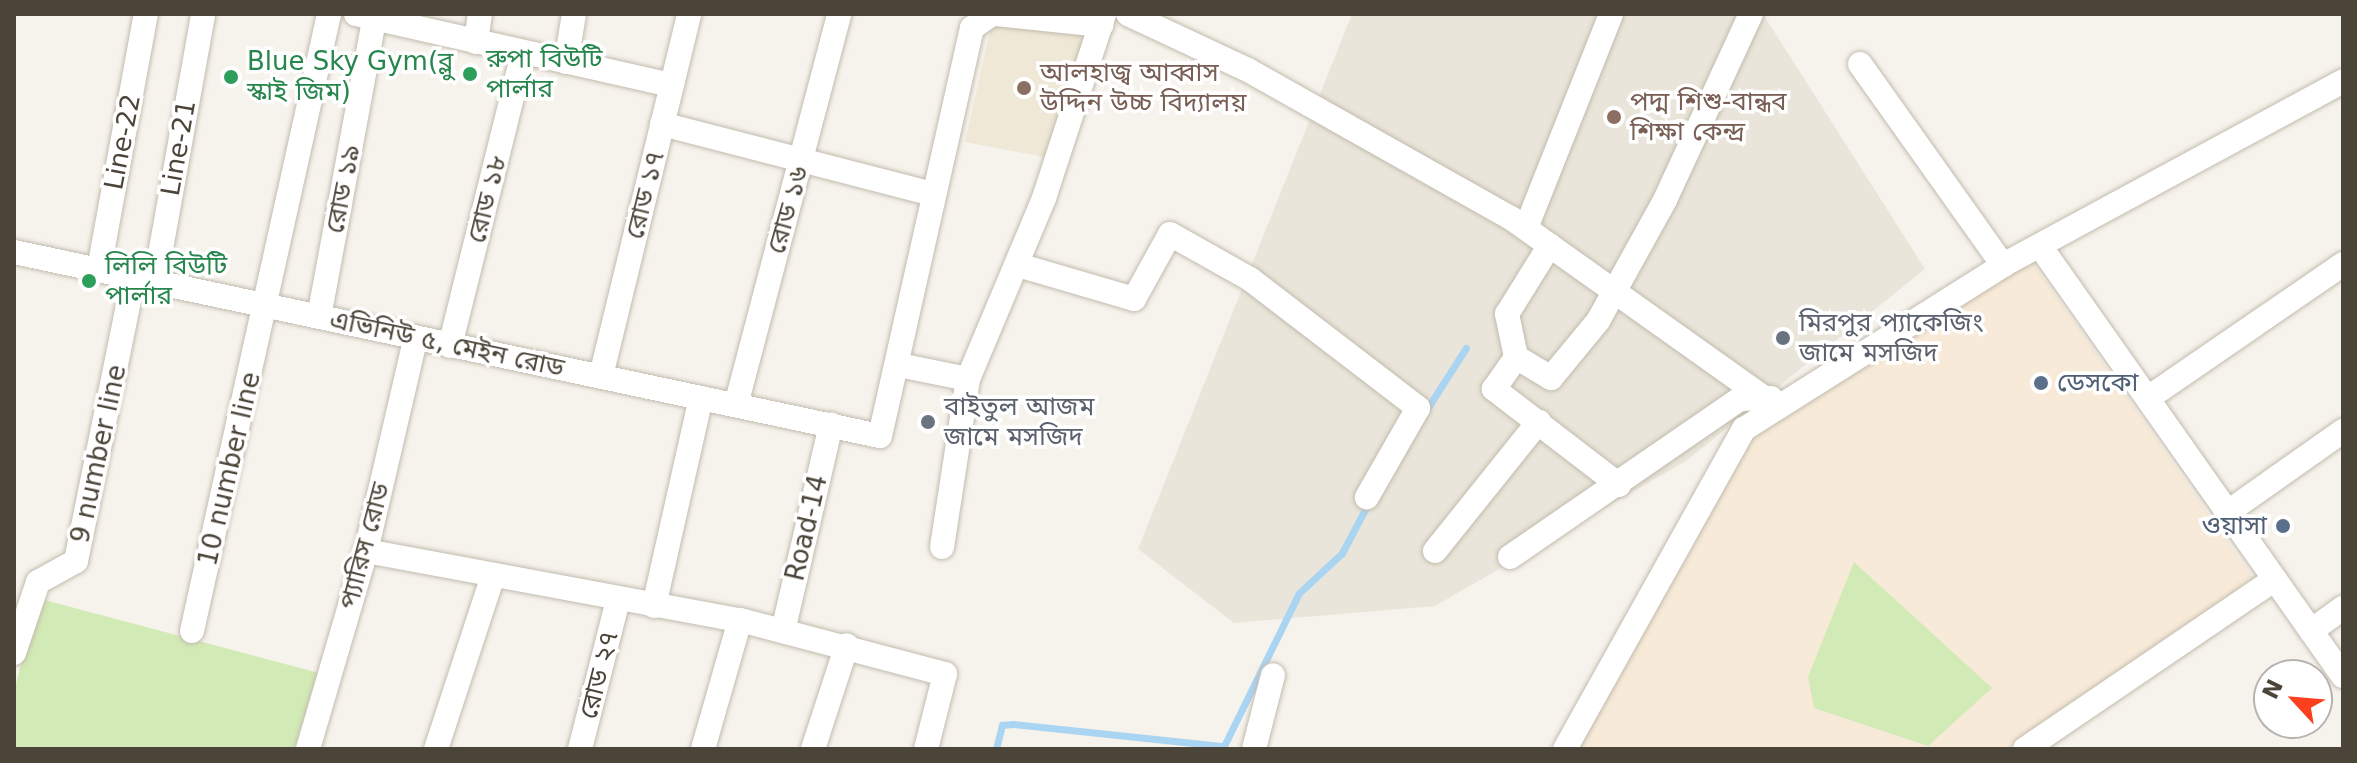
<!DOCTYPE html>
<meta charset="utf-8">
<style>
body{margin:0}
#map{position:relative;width:2357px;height:763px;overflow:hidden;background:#f6f3ec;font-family:"DejaVu Sans","Noto Sans Bengali",sans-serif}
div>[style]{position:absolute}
.residential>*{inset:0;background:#eae5da}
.commercial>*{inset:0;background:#f7ead8}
.education>*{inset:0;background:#efe8d6}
.green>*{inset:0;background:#d2eab5}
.stream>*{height:7px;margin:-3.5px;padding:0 3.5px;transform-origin:3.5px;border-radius:3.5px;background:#a9d4f2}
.roads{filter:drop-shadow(0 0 2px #c2bbae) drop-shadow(0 0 2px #c2bbae)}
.street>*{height:24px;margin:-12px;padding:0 12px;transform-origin:12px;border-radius:12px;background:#fff}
.dots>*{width:22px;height:22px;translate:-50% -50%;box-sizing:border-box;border:4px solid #fff;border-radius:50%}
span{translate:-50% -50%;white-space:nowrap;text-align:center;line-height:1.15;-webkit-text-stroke:7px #fff;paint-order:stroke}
.leisure-label{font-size:26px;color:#27864d}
.left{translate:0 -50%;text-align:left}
.education-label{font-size:26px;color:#785e54}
.street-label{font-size:26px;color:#4b4439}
.worship-label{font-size:26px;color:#5b616d}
.service-label{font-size:26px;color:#4e5e75}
.right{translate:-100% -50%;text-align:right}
.frame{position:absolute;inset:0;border:16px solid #4b4439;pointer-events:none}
.north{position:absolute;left:2253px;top:659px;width:80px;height:80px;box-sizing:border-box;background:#fff;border:2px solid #b7b4b0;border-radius:50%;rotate:296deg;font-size:22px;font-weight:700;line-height:32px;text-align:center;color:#4b4439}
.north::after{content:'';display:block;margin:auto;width:28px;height:36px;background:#fc3f1d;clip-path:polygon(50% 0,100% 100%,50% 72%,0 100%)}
</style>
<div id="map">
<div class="residential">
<div style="clip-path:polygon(1352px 14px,1763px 14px,1925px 269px,1686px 461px,1435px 606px,1234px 623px,1138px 549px)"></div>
</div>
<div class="commercial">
<div style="clip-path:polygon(2031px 260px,2254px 579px,2007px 749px,1572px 749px,1751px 431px)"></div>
</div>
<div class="education">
<div style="clip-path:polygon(992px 22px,1090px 35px,1049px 158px,965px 142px)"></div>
</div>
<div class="green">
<div style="clip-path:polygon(1854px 562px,1992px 688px,1928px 746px,1814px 708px,1808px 677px)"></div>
<div style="clip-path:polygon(37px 598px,319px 673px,294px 749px,14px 749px,14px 692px)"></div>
</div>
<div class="stream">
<div style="left:1425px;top:412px;width:76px;rotate:-57.4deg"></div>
<div style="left:996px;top:749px;width:25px;rotate:-76deg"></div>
<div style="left:1002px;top:725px;width:11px;rotate:-5deg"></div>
<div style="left:1013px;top:724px;width:212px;rotate:6deg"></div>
<div style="left:1224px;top:746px;width:170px;rotate:-63.9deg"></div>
<div style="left:1299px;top:593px;width:59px;rotate:-42.9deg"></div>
<div style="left:1342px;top:553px;width:60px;rotate:-62.2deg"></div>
</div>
<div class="roads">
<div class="street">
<div style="left:356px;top:14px;width:324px;rotate:12.7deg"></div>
<div style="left:996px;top:14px;width:106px;rotate:6deg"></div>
<div style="left:1128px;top:14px;width:132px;rotate:25deg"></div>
<div style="left:1248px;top:70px;width:302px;rotate:29.4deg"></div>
<div style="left:1511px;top:218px;width:309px;rotate:35.4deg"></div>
<div style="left:476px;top:42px;width:28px;rotate:-82deg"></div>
<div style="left:566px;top:62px;width:49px;rotate:-80.5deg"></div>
<div style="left:1860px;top:64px;width:247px;rotate:54.6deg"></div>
<div style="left:662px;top:124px;width:279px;rotate:14.5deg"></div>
<div style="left:1526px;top:228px;width:230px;rotate:-68.3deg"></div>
<div style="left:2040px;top:246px;width:526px;rotate:54.83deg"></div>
<div style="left:14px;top:252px;width:885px;rotate:12deg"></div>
<div style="left:880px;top:436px;width:418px;rotate:-77.3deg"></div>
<div style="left:972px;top:28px;width:24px;rotate:-35deg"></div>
<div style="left:1018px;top:265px;width:121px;rotate:16.3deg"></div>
<div style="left:1134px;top:299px;width:74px;rotate:-61deg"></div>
<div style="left:1170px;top:234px;width:92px;rotate:29.4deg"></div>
<div style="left:1250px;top:279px;width:212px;rotate:37.5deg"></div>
<div style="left:1418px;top:408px;width:103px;rotate:119.8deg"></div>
<div style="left:99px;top:269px;width:259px;rotate:-79.6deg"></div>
<div style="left:155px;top:282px;width:272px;rotate:-79.8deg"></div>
<div style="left:319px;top:317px;width:308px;rotate:-79.5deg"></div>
<div style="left:450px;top:346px;width:302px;rotate:-76deg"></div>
<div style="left:1516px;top:357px;width:44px;rotate:-101.8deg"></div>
<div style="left:1507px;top:314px;width:81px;rotate:-58.1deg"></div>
<div style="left:899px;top:365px;width:70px;rotate:11.5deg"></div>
<div style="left:968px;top:379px;width:196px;rotate:-67.2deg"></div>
<div style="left:1044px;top:198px;width:194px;rotate:-71.9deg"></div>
<div style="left:601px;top:376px;width:373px;rotate:-76.3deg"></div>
<div style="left:2151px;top:396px;width:233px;rotate:-34.5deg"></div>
<div style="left:736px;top:405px;width:404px;rotate:-75.2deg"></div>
<div style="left:1619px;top:485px;width:158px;rotate:-142.5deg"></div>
<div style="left:1494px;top:389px;width:39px;rotate:-55deg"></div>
<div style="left:1516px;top:357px;width:41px;rotate:31deg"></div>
<div style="left:1551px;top:378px;width:74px;rotate:-50.5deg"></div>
<div style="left:1598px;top:321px;width:138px;rotate:-61deg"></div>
<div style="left:1665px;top:200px;width:205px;rotate:-65.2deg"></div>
<div style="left:2228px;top:512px;width:141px;rotate:-35.2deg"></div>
<div style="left:942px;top:547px;width:170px;rotate:-81.2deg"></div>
<div style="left:366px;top:551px;width:380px;rotate:10.5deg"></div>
<div style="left:740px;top:620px;width:212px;rotate:14.8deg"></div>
<div style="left:945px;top:674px;width:77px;rotate:104.2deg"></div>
<div style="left:1435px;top:551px;width:166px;rotate:-51.3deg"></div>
<div style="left:1510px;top:557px;width:279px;rotate:-34.5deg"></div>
<div style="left:1740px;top:399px;width:31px;rotate:-2deg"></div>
<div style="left:654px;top:606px;width:213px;rotate:-77.3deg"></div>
<div style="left:192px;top:631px;width:632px;rotate:-77.48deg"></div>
<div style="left:783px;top:631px;width:212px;rotate:-76.9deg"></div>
<div style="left:2311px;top:631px;width:39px;rotate:-36deg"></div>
<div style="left:14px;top:653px;width:75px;rotate:-71.3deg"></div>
<div style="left:38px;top:582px;width:43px;rotate:-28.9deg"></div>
<div style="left:76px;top:561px;width:290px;rotate:-78.5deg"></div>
<div style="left:308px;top:749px;width:206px;rotate:-73.7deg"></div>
<div style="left:366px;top:551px;width:217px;rotate:-76.9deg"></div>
<div style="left:436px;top:749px;width:179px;rotate:-71.8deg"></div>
<div style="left:580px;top:749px;width:154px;rotate:-75.7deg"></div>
<div style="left:703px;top:749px;width:134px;rotate:-74deg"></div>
<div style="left:813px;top:749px;width:109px;rotate:-71.9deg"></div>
<div style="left:1254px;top:749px;width:76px;rotate:-75.6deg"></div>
<div style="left:1565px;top:749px;width:367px;rotate:-60.8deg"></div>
<div style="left:1744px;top:429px;width:307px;rotate:-32.3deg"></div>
<div style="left:2003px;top:265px;width:387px;rotate:-28.4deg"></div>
<div style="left:2025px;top:749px;width:302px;rotate:-34.2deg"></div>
</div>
</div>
<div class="dots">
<div style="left:470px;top:74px;background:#2e9e5b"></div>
<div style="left:231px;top:77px;background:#2e9e5b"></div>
<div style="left:1024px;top:88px;background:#8d6e63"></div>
<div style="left:1614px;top:117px;background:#8d6e63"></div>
<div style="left:89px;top:281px;background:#2e9e5b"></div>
<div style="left:1783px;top:338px;background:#6b7280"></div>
<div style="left:2041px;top:383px;background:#5c6f8a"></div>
<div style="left:928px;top:422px;background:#6b7280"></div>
<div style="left:2283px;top:526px;background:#5c6f8a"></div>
</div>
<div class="leisure-label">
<span class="left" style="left:486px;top:74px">রুপা বিউটি<br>পার্লার</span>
<span class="left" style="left:247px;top:77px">Blue Sky Gym(ব্লু<br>স্কাই জিম)</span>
<span class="left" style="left:105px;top:281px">লিলি বিউটি<br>পার্লার</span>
</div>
<div class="education-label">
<span class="left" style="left:1040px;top:88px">আলহাজ্ব আব্বাস<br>উদ্দিন উচ্চ বিদ্যালয়</span>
<span class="left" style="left:1630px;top:117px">পদ্ম শিশু-বান্ধব<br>শিক্ষা কেন্দ্র</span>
</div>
<div class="street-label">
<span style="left:123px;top:142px;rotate:-79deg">Line-22</span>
<span style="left:179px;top:148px;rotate:-80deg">Line-21</span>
<span style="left:343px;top:189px;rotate:-79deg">রোড ১৯</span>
<span style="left:645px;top:195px;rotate:-76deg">রোড ১৭</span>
<span style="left:487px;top:199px;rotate:-76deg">রোড ১৮</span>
<span style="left:788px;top:210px;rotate:-74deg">রোড ১৬</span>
<span style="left:447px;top:344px;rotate:12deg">এভিনিউ ৫, মেইন রোড</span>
<span style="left:99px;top:454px;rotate:-78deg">9 number line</span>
<span style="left:230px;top:469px;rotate:-77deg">10 number line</span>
<span style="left:807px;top:528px;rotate:-77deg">Road-14</span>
<span style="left:365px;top:546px;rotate:-75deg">প্যারিস রোড</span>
<span style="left:599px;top:675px;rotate:-76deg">রোড ২৭</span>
</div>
<div class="worship-label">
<span class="left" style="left:1799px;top:338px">মিরপুর প্যাকেজিং<br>জামে মসজিদ</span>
<span class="left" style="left:944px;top:422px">বাইতুল আজম<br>জামে মসজিদ</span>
</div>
<div class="service-label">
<span class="left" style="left:2057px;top:383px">ডেসকো</span>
<span class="right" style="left:2267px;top:526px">ওয়াসা</span>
</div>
<div class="frame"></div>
<div class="north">N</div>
</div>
